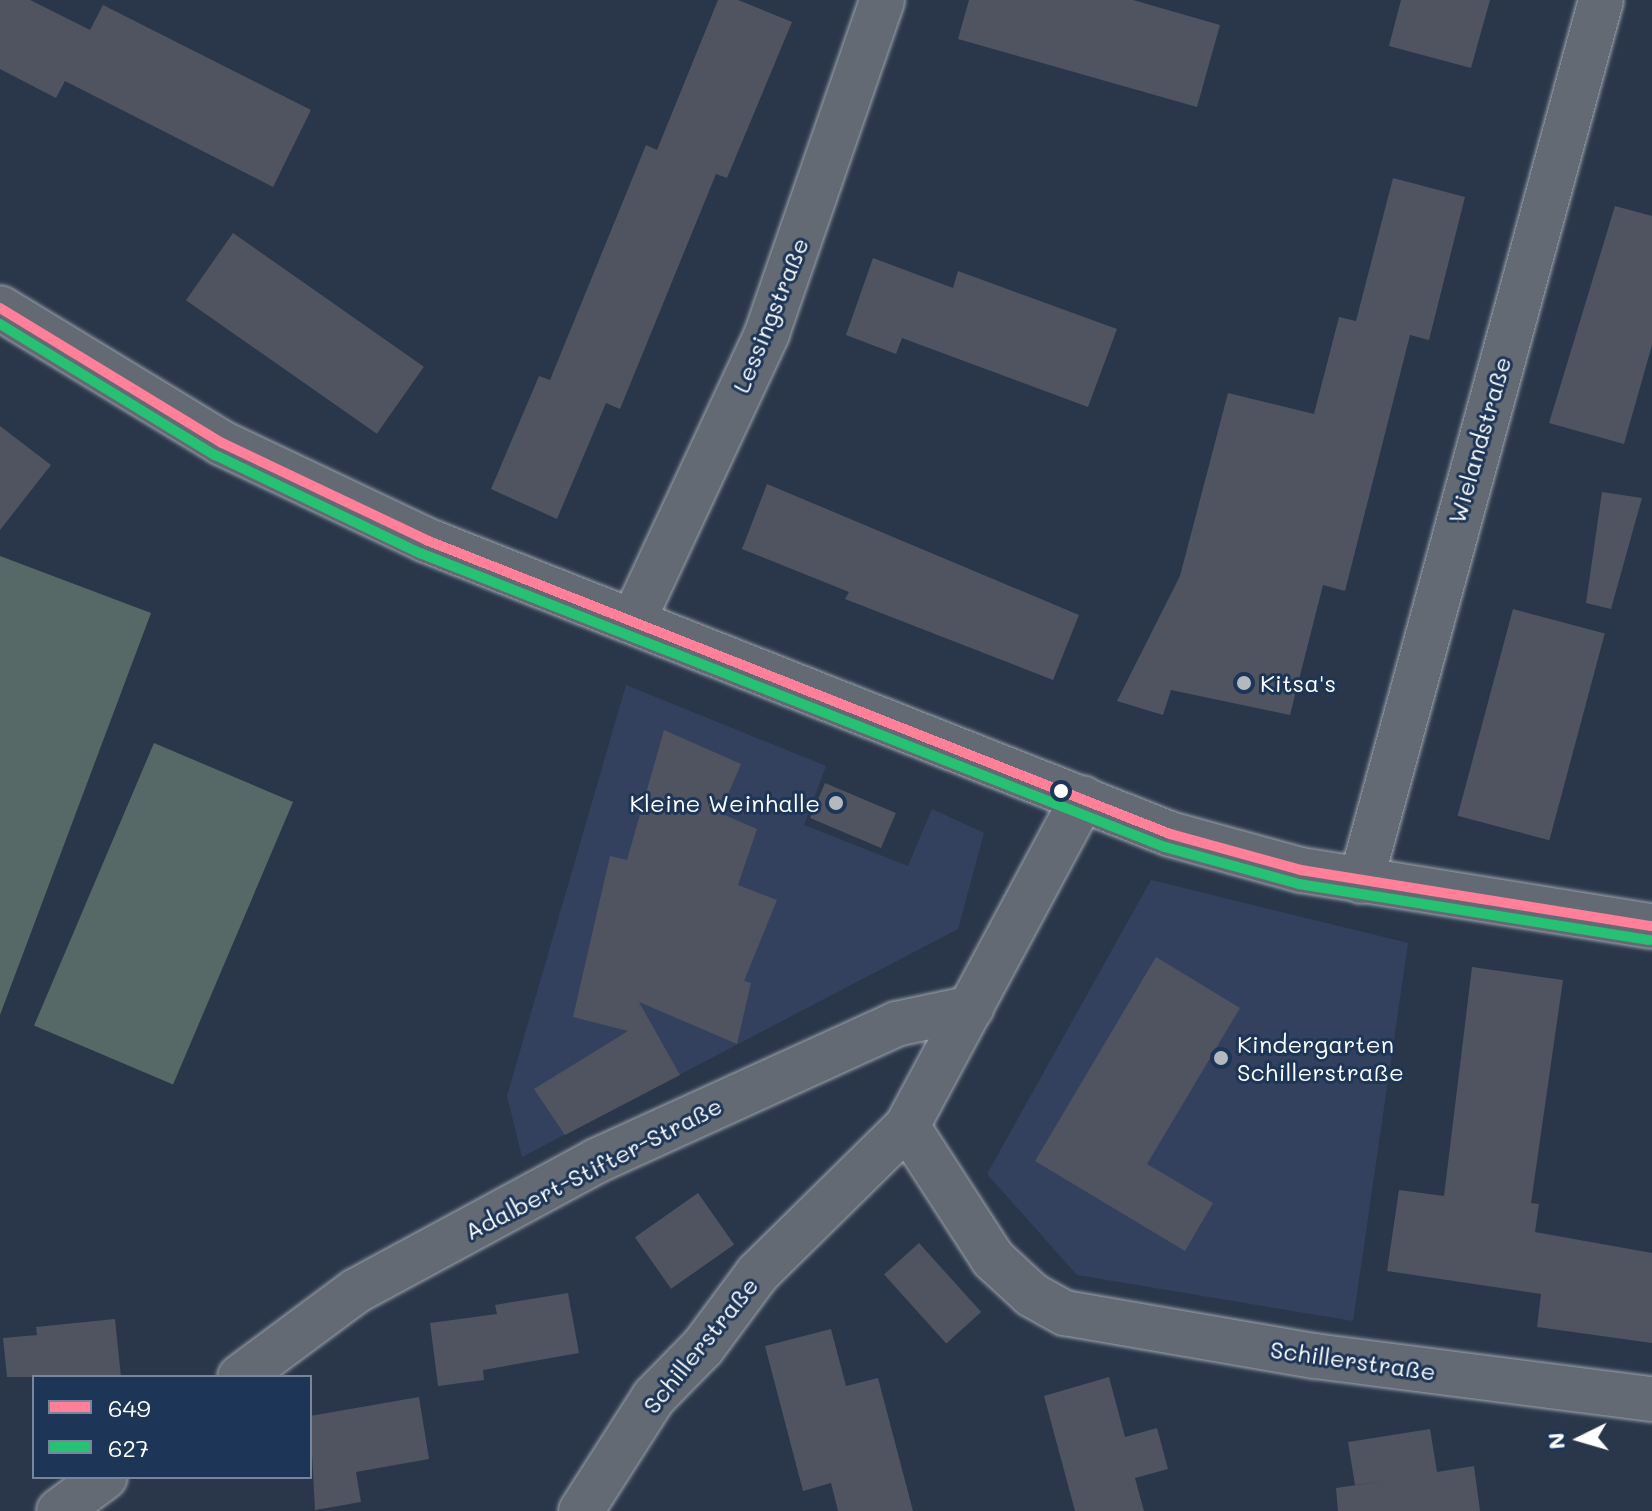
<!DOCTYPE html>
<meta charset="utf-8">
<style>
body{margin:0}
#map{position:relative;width:1652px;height:1511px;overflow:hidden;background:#2a374a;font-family:Mali,sans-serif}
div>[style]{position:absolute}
.built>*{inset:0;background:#33415e}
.green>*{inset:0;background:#566967;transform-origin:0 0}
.building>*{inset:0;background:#4f5460;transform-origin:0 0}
.roads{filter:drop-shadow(0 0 2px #9fa5ae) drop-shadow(0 0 2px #9fa5ae)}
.minor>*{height:44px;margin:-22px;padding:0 22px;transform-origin:22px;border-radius:22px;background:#636a74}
.bus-1>*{height:10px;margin:-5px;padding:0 5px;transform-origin:5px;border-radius:5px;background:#ff8098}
.bus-2>*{height:10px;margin:-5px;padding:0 5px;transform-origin:5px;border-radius:5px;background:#26c172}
.dots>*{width:22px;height:22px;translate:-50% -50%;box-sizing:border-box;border:4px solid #1d3557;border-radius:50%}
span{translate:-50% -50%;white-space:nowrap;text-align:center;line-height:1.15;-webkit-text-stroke:6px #1d3557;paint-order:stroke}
.street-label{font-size:24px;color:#fff}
.poi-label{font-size:24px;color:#fff}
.left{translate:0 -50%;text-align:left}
.right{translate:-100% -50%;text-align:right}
.legend{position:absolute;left:32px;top:1375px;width:280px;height:104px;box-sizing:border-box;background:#1d3557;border:2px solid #77869a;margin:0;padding:10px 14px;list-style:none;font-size:24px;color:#fff}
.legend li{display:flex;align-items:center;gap:16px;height:40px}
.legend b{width:40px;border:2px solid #77869a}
.north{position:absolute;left:1540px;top:1399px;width:80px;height:80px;-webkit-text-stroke:6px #1d3557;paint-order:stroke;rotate:265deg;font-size:22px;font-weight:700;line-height:32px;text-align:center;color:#fff}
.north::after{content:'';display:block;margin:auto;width:28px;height:36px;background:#fff;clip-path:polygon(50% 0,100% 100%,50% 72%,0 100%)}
</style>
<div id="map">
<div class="built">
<div style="clip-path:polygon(626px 685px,826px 766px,804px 825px,908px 866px,932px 809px,984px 833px,958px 929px,522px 1157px,507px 1096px)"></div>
<div style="clip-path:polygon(1151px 880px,1408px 943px,1353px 1321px,1077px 1275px,987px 1174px)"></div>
</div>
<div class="green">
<div style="clip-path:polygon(0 556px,151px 613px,0 1015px)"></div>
<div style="left:154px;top:743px;width:151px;height:307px;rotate:23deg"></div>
</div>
<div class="building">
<div style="clip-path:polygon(0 0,30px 0,90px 30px,103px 5px,311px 110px,273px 187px,65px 81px,56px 98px,0 69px)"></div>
<div style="clip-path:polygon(718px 0,738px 0,792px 22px,727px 178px,716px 174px,620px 409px,606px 403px,557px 519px,491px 489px,539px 376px,550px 380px,646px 145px,657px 150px)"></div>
<div style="clip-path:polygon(969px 0,1133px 0,1220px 25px,1197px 107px,958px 39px)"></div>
<div style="clip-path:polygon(1401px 0,1490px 0,1471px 68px,1389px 46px)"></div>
<div style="clip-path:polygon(1393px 178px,1465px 197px,1429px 340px,1410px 335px,1345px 591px,1323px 585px,1290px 715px,1171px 690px,1163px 715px,1117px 701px,1180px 576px,1228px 393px,1314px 414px,1339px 317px,1356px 321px)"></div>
<div style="clip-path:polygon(1615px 206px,1652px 216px,1652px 345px,1624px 444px,1549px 423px)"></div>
<div style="left:233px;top:233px;width:233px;height:82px;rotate:35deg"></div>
<div style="clip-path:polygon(873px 258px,953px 288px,958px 271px,1117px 329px,1088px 407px,902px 338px,896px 354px,846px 335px)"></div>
<div style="clip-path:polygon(0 426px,51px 465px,0 530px)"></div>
<div style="clip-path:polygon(767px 484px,1079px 615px,1053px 680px,845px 599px,849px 592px,742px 549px)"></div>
<div style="clip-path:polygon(1602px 492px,1642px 498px,1611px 609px,1586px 603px)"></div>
<div style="left:1513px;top:609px;width:95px;height:214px;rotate:15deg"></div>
<div style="clip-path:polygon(664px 730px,741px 764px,720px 813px,757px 829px,738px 885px,777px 900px,744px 981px,751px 983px,737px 1044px,639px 1002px,680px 1075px,565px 1135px,534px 1089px,628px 1031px,573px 1017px,610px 856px,627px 860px)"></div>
<div style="left:825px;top:783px;width:77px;height:38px;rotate:23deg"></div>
<div style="clip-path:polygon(1156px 957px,1240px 1008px,1147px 1164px,1213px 1203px,1185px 1251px,1035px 1161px)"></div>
<div style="clip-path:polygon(1472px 967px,1563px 980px,1531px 1203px,1539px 1204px,1535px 1232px,1652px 1253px,1652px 1343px,1537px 1327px,1541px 1294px,1387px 1271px,1399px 1190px,1444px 1196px)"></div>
<div style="left:698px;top:1193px;width:63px;height:77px;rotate:55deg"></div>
<div style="left:919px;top:1243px;width:93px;height:47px;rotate:48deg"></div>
<div style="clip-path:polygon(568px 1293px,579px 1353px,483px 1370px,484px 1380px,438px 1386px,430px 1323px,497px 1314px,495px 1305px)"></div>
<div style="clip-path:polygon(115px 1319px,121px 1377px,7px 1377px,3px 1338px,37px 1335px,36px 1327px)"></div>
<div style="clip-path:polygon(831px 1329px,846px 1386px,878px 1378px,913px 1511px,838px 1511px,831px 1483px,803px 1491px,765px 1346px)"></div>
<div style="clip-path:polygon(1109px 1377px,1125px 1437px,1157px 1428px,1168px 1469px,1135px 1478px,1144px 1511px,1075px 1511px,1044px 1396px)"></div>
<div style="clip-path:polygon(419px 1397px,429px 1459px,356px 1472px,361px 1502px,315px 1510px,310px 1416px)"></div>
<div style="clip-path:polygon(1430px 1429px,1437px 1472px,1474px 1466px,1480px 1511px,1338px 1511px,1336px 1488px,1385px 1481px,1355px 1485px,1348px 1442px)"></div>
</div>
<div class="roads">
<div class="minor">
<div style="left:0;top:308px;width:260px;rotate:31.3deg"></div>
<div style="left:222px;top:443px;width:226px;rotate:25.4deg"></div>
<div style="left:426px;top:540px;width:800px;rotate:21.56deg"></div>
<div style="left:1170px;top:834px;width:136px;rotate:15.4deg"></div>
<div style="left:1301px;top:870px;width:355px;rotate:9.1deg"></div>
<div style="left:633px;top:621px;width:318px;rotate:-65deg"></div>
<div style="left:767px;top:333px;width:352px;rotate:-70.9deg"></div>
<div style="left:1361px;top:881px;width:913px;rotate:-74.76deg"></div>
<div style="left:907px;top:1126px;width:158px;rotate:57.1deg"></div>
<div style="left:993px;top:1259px;width:53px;rotate:42.7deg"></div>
<div style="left:1032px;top:1295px;width:38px;rotate:29deg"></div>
<div style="left:1065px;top:1313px;width:254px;rotate:9.8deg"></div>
<div style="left:1315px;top:1356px;width:340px;rotate:7.3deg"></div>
<div style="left:240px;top:1377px;width:144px;rotate:-36.6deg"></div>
<div style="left:356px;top:1291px;width:273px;rotate:-28.4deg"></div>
<div style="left:596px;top:1161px;width:330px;rotate:-24.5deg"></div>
<div style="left:896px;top:1024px;width:77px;rotate:-12deg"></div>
<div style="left:59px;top:1511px;width:57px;rotate:-36.5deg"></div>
<div style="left:581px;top:1511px;width:135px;rotate:-57.4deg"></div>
<div style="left:654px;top:1397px;width:70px;rotate:-45.6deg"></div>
<div style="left:703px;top:1347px;width:92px;rotate:-53.4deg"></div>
<div style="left:758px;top:1273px;width:209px;rotate:-44.6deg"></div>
<div style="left:907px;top:1126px;width:372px;rotate:-61.8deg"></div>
</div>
</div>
<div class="bus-1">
<div style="left:0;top:308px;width:260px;rotate:31.3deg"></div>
<div style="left:222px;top:443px;width:226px;rotate:25.4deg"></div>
<div style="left:426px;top:540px;width:800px;rotate:21.56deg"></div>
<div style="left:1170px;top:834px;width:136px;rotate:15.4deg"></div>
<div style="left:1301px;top:870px;width:355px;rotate:9.1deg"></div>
</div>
<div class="bus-2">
<div style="left:0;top:324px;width:252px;rotate:31.4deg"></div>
<div style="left:215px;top:455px;width:227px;rotate:25.6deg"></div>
<div style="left:420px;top:553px;width:801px;rotate:21.54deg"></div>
<div style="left:1165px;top:847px;width:139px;rotate:15.4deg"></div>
<div style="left:1299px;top:884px;width:355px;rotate:9.1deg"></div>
</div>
<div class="dots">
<div style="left:1244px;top:683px;background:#b4b9c0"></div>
<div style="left:1061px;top:791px;background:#fff"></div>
<div style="left:836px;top:803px;background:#b4b9c0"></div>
<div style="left:1221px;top:1058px;background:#b4b9c0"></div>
</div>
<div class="street-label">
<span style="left:770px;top:315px;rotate:-68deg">Lessingstraße</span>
<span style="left:1479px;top:440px;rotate:-74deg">Wielandstraße</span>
<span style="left:593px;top:1168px;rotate:-27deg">Adalbert-Stifter-Straße</span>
<span style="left:700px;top:1345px;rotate:-51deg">Schillerstraße</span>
<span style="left:1353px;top:1360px;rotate:8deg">Schillerstraße</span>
</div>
<div class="poi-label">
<span class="left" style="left:1260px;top:683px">Kitsa's</span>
<span class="right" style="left:820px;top:803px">Kleine Weinhalle</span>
<span class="left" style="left:1237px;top:1058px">Kindergarten<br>Schillerstraße</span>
</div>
<ul class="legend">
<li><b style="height:10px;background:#ff8098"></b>649</li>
<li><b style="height:10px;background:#26c172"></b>627</li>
</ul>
<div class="north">N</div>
</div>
